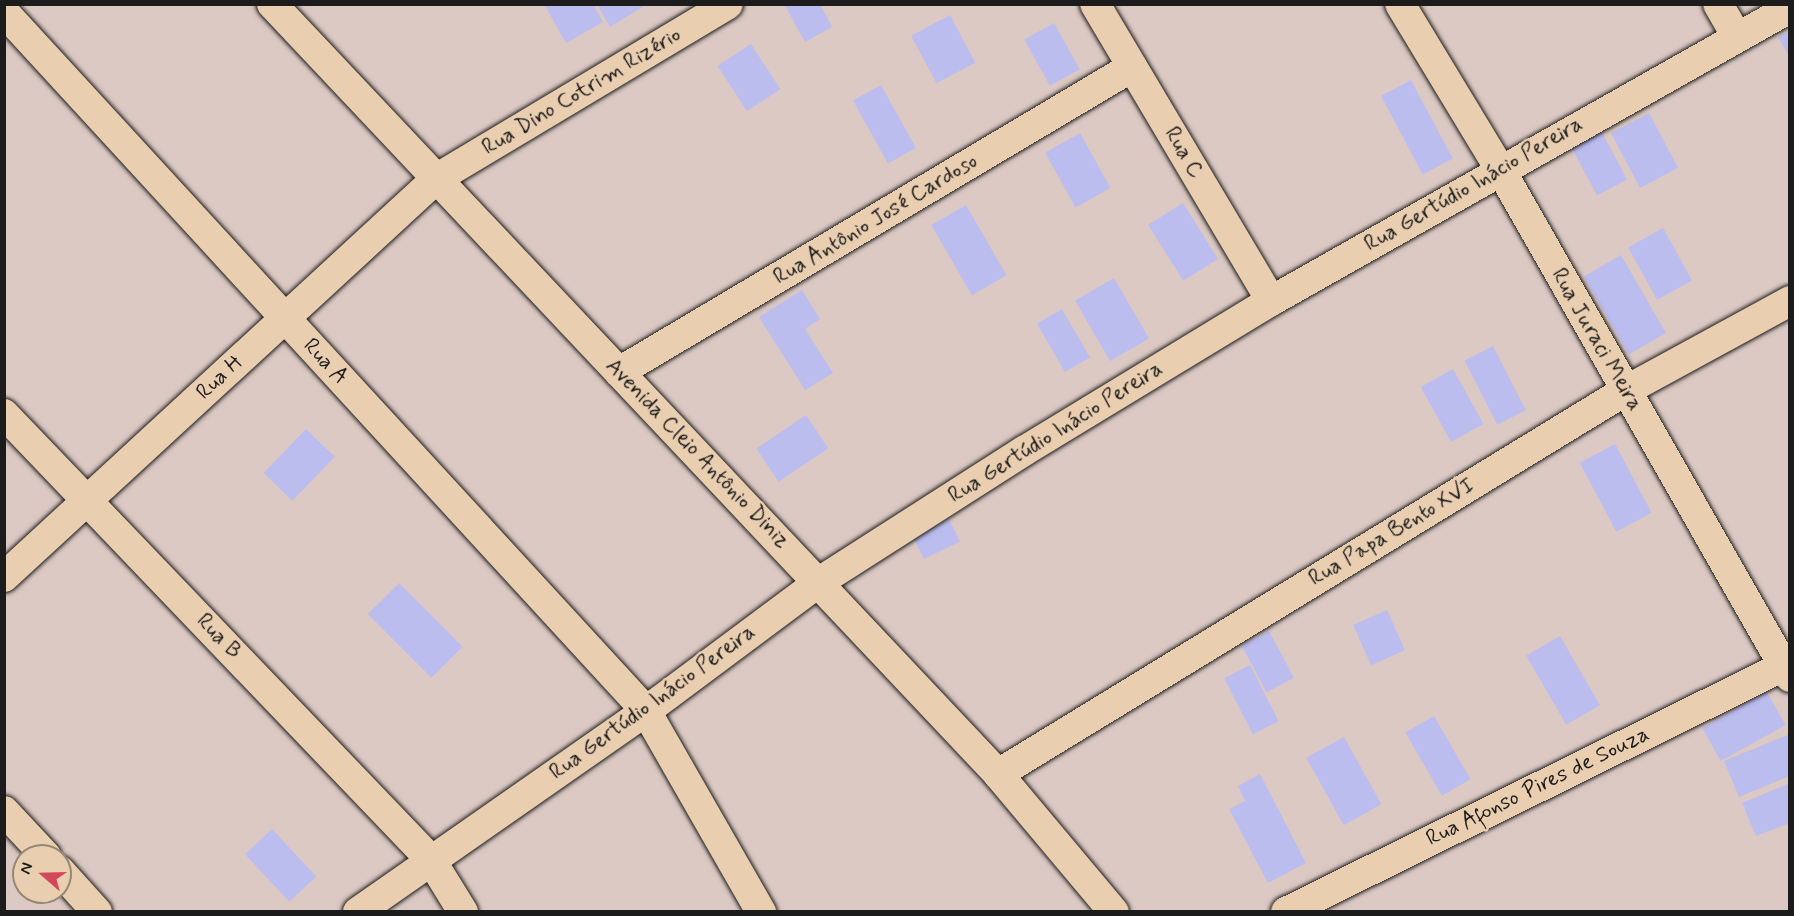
<!DOCTYPE html>
<meta charset="utf-8">
<style>
body{margin:0}
#map{position:relative;width:1794px;height:916px;overflow:hidden;background:#dcc9c3;font-family:Mynerve,sans-serif}
div>[style]{position:absolute}
.building>*{inset:0;background:#bcbdef;transform-origin:0 0}
.roads{filter:drop-shadow(0 0 2px #1c1c1c) drop-shadow(0 0 2px #1c1c1c)}
.minor>*{height:30px;margin:-15px;padding:0 15px;transform-origin:15px;border-radius:15px;background:#e9ceb0}
span{translate:-50% -50%;white-space:nowrap;text-align:center;line-height:1.15;-webkit-text-stroke:5px #e9ceb0;paint-order:stroke}
.street-label{font-size:22px;color:#1c1c1c}
.frame{position:absolute;inset:0;border:6px solid #1c1c1c;pointer-events:none}
.north{position:absolute;left:12px;top:844px;width:60px;height:60px;box-sizing:border-box;background:#e9ceb0;border:2px solid #978775;border-radius:50%;rotate:290deg;font-size:16px;font-weight:700;line-height:24px;text-align:center;color:#1c1c1c}
.north::after{content:'';display:block;margin:auto;width:21px;height:27px;background:#d1495b;clip-path:polygon(50% 0,100% 100%,50% 72%,0 100%)}
</style>
<div id="map">
<div class="building">
<div style="clip-path:polygon(544px 4px,593px 4px,603px 22px,566px 43px)"></div>
<div style="clip-path:polygon(597px 4px,647px 4px,610px 27px)"></div>
<div style="clip-path:polygon(784px 4px,820px 4px,832px 27px,805px 42px)"></div>
<div style="left:950px;top:15px;width:54px;height:44px;rotate:62deg"></div>
<div style="left:1054px;top:23px;width:53px;height:34px;rotate:61deg"></div>
<div style="clip-path:polygon(1790px 31px,1790px 58px,1778px 37px)"></div>
<div style="left:751px;top:44px;width:54px;height:40px;rotate:57deg"></div>
<div style="left:1411px;top:80px;width:89px;height:34px;rotate:62deg"></div>
<div style="left:881px;top:85px;width:72px;height:32px;rotate:61deg"></div>
<div style="left:1649px;top:113px;width:62px;height:43px;rotate:62deg"></div>
<div style="left:1597px;top:123px;width:64px;height:34px;rotate:62deg"></div>
<div style="left:1080px;top:133px;width:63px;height:40px;rotate:61deg"></div>
<div style="left:1183px;top:203px;width:66px;height:41px;rotate:58deg"></div>
<div style="left:966px;top:205px;width:81px;height:40px;rotate:60deg"></div>
<div style="left:1663px;top:228px;width:60px;height:40px;rotate:61deg"></div>
<div style="left:1621px;top:255px;width:90px;height:43px;rotate:60deg"></div>
<div style="left:1114px;top:278px;width:70px;height:45px;rotate:60deg"></div>
<div style="clip-path:polygon(802px 290px,820px 319px,805px 329px,833px 373px,805px 390px,759px 317px)"></div>
<div style="left:1062px;top:309px;width:56px;height:29px;rotate:60deg"></div>
<div style="left:1493px;top:346px;width:72px;height:32px;rotate:63deg"></div>
<div style="left:1453px;top:369px;width:63px;height:37px;rotate:61deg"></div>
<div style="left:806px;top:415px;width:40px;height:60px;rotate:56deg"></div>
<div style="left:306px;top:429px;width:40px;height:61px;rotate:44deg"></div>
<div style="left:1615px;top:444px;width:78px;height:40px;rotate:62deg"></div>
<div style="left:949px;top:519px;width:25px;height:40px;rotate:64deg"></div>
<div style="left:399px;top:583px;width:90px;height:44px;rotate:45deg"></div>
<div style="left:1387px;top:610px;width:44px;height:37px;rotate:66deg"></div>
<div style="left:1269px;top:631px;width:53px;height:31px;rotate:62deg"></div>
<div style="left:1560px;top:636px;width:80px;height:39px;rotate:60deg"></div>
<div style="left:1250px;top:665px;width:63px;height:29px;rotate:63deg"></div>
<div style="left:1767px;top:692px;width:38px;height:74px;rotate:61deg"></div>
<div style="left:1434px;top:716px;width:73px;height:33px;rotate:60deg"></div>
<div style="clip-path:polygon(1790px 734px,1790px 776px,1739px 797px,1724px 761px)"></div>
<div style="left:1344px;top:737px;width:77px;height:43px;rotate:61deg"></div>
<div style="clip-path:polygon(1260px 774px,1306px 863px,1268px 883px,1229px 809px,1245px 801px,1238px 786px)"></div>
<div style="clip-path:polygon(1790px 783px,1790px 823px,1756px 836px,1742px 803px)"></div>
<div style="left:272px;top:829px;width:65px;height:37px;rotate:47deg"></div>
</div>
<div class="roads">
<div class="minor">
<div style="left:272px;top:4px;width:1058px;rotate:46.68deg"></div>
<div style="left:998px;top:774px;width:180px;rotate:50deg"></div>
<div style="left:1095px;top:4px;width:345px;rotate:59.3deg"></div>
<div style="left:1400px;top:4px;width:193px;rotate:58.8deg"></div>
<div style="left:1500px;top:169px;width:585px;rotate:60.28deg"></div>
<div style="left:1718px;top:4px;width:38px;rotate:60deg"></div>
<div style="left:4px;top:12px;width:949px;rotate:47.43deg"></div>
<div style="left:646px;top:711px;width:232px;rotate:60.2deg"></div>
<div style="left:619px;top:372px;width:597px;rotate:-30.73deg"></div>
<div style="left:4px;top:414px;width:617px;rotate:46.25deg"></div>
<div style="left:431px;top:860px;width:61px;rotate:58.4deg"></div>
<div style="left:4px;top:577px;width:587px;rotate:-42.65deg"></div>
<div style="left:436px;top:179px;width:340px;rotate:-30.9deg"></div>
<div style="left:998px;top:774px;width:735px;rotate:-31.42deg"></div>
<div style="left:1625px;top:391px;width:188px;rotate:-28.6deg"></div>
<div style="left:4px;top:811px;width:62px;rotate:47deg"></div>
<div style="left:60px;top:871px;width:55px;rotate:47.9deg"></div>
<div style="left:358px;top:912px;width:351px;rotate:-34.9deg"></div>
<div style="left:646px;top:711px;width:216px;rotate:-36.7deg"></div>
<div style="left:819px;top:582px;width:243px;rotate:-32.6deg"></div>
<div style="left:1024px;top:451px;width:289px;rotate:-31.3deg"></div>
<div style="left:1271px;top:301px;width:596px;rotate:-29.45deg"></div>
<div style="left:1286px;top:912px;width:562px;rotate:-26.29deg"></div>
</div>
</div>
<div class="street-label">
<span style="left:582px;top:92px;rotate:-31deg">Rua Dino Cotrim Rizério</span>
<span style="left:1183px;top:153px;rotate:59deg">Rua C</span>
<span style="left:1474px;top:185px;rotate:-30deg">Rua Gertúdio Inácio Pereira</span>
<span style="left:876px;top:220px;rotate:-31deg">Rua Antônio José Cardoso</span>
<span style="left:1596px;top:340px;rotate:60deg">Rua Juraci Meira</span>
<span style="left:325px;top:362px;rotate:47deg">Rua A</span>
<span style="left:220px;top:378px;rotate:-43deg">Rua H</span>
<span style="left:1056px;top:433px;rotate:-32deg">Rua Gertúdio Inácio Pereira</span>
<span style="left:697px;top:454px;rotate:46deg">Avenida Cleio Antônio Diniz</span>
<span style="left:1392px;top:533px;rotate:-31deg">Rua Papa Bento XVI</span>
<span style="left:218px;top:637px;rotate:46deg">Rua B</span>
<span style="left:653px;top:703px;rotate:-36deg">Rua Gertúdio Inácio Pereira</span>
<span style="left:1538px;top:787px;rotate:-26deg">Rua Afonso Pires de Souza</span>
</div>
<div class="frame"></div>
<div class="north">N</div>
</div>
